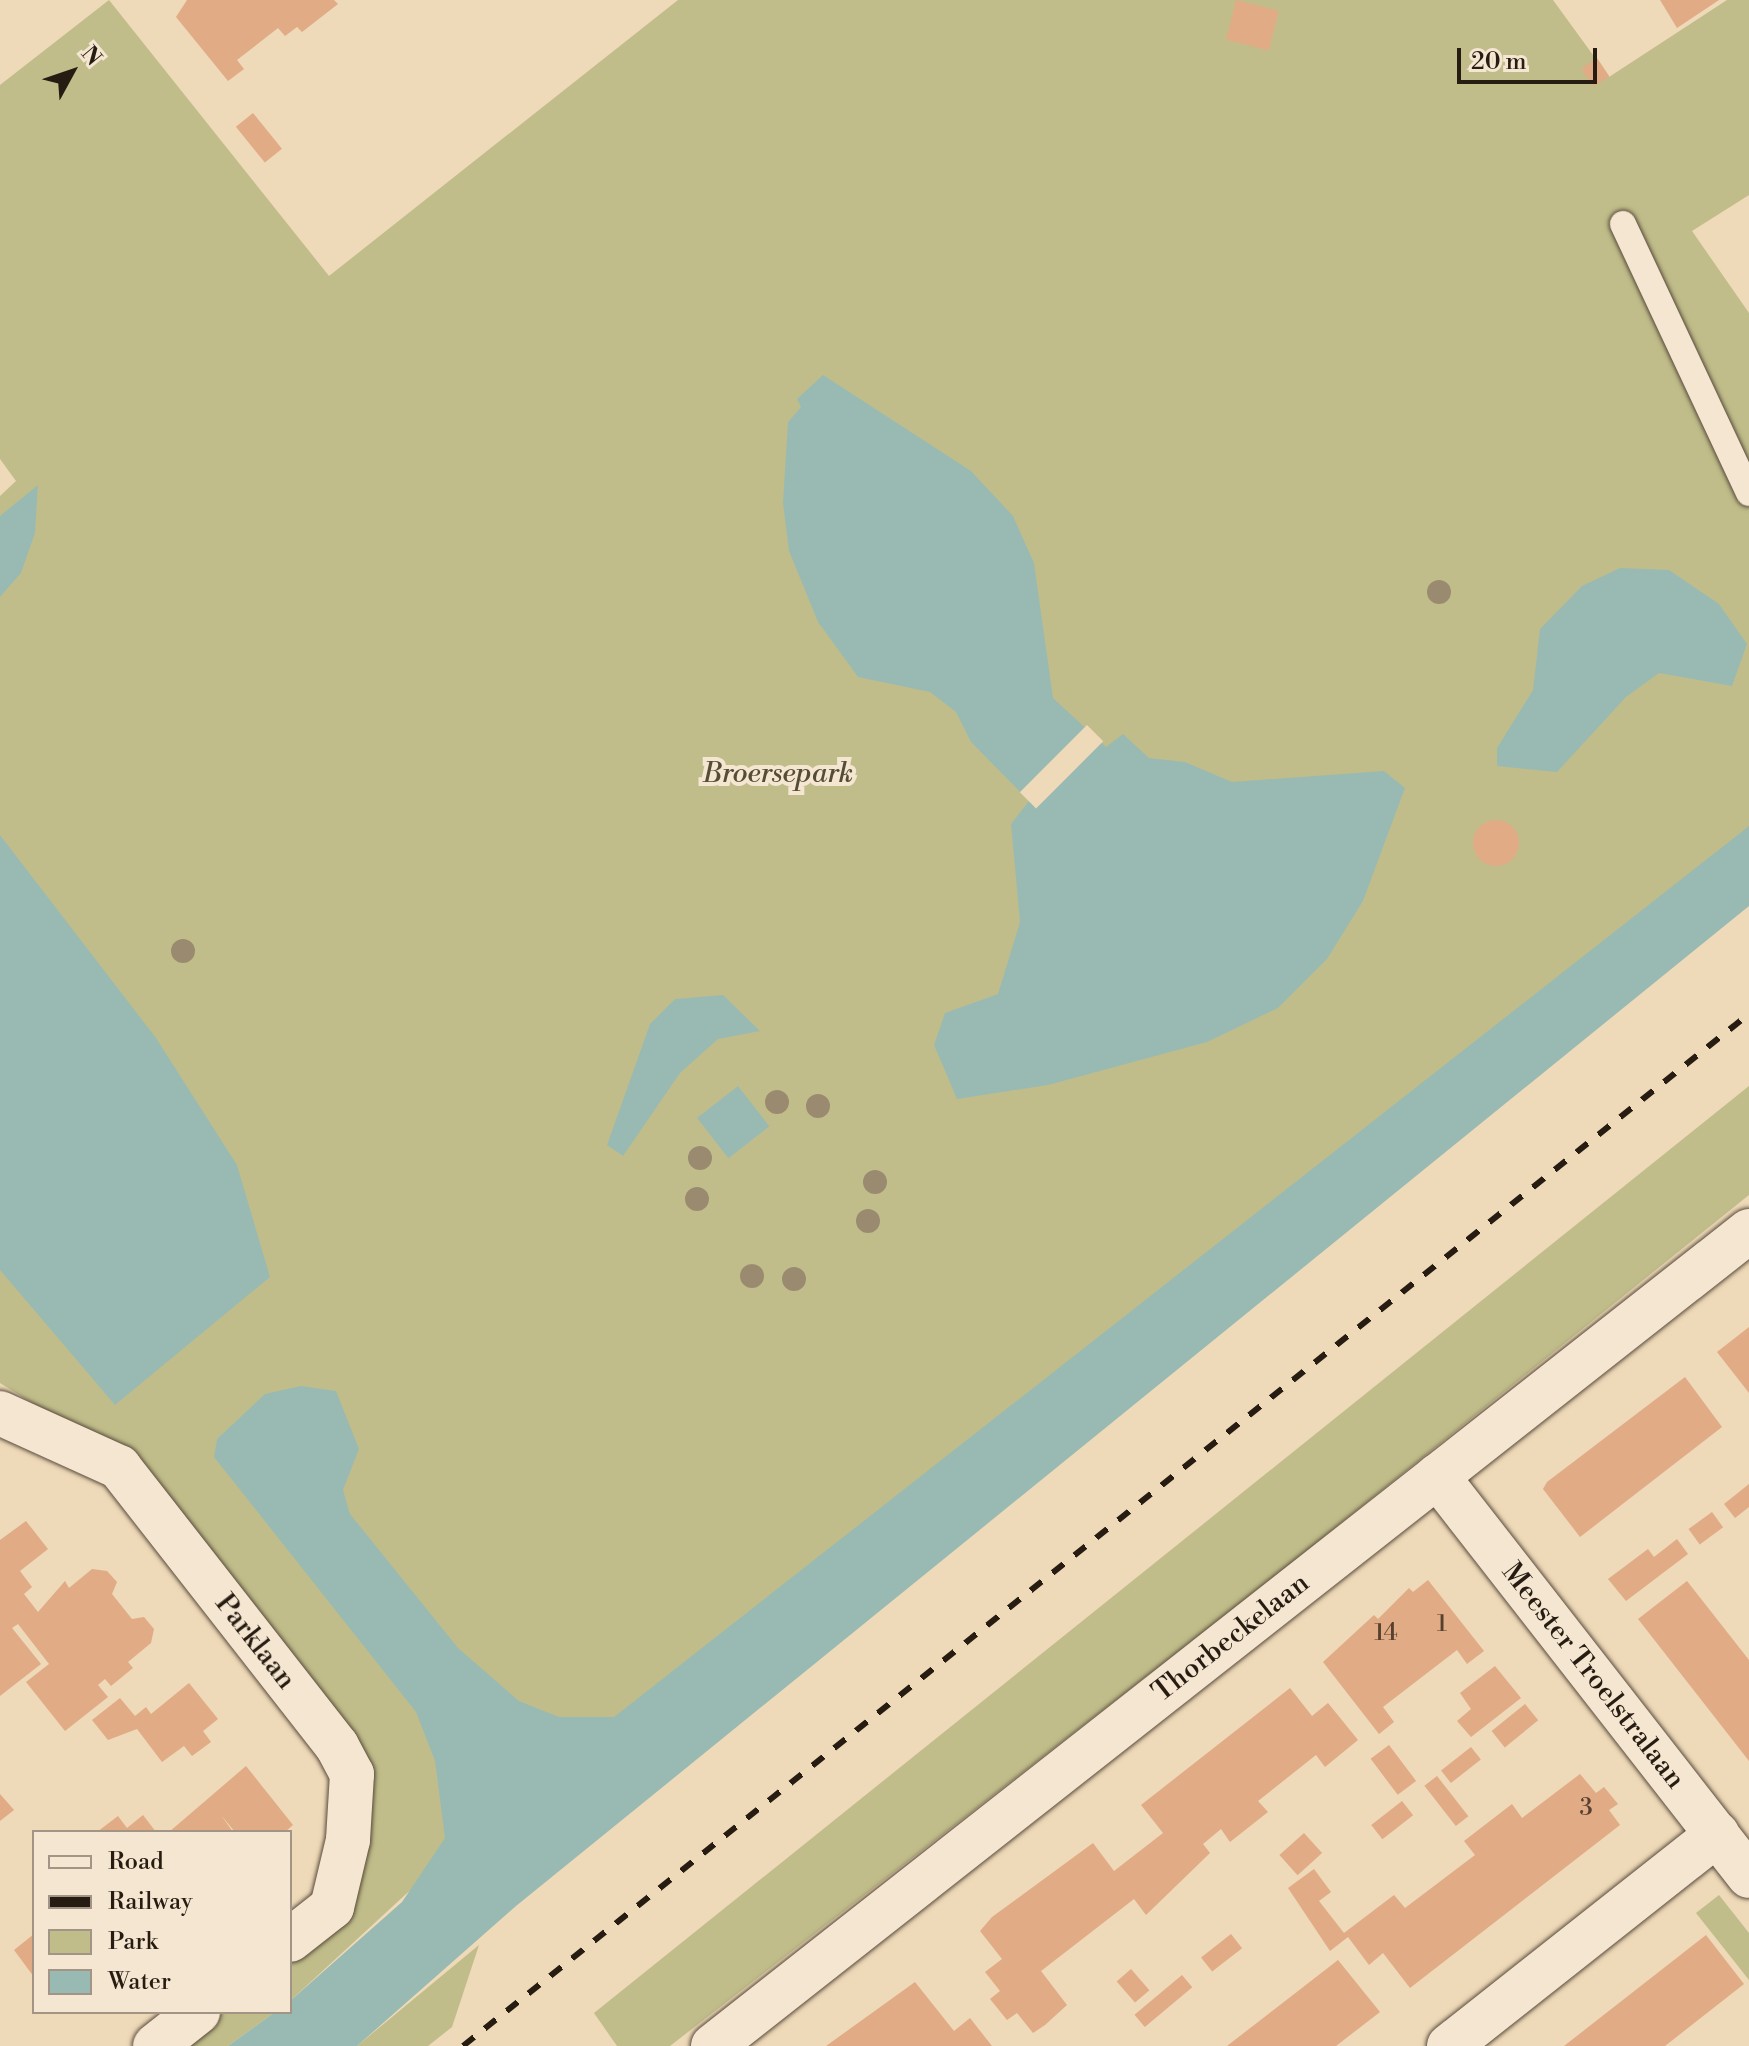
<!DOCTYPE html>
<style>
body{margin:0}
#map{position:relative;width:1749px;height:2046px;overflow:hidden;background:#eed9b8;font-family:"Libre Bodoni",serif}
div>[style]{position:absolute}
.green>*{inset:0;background:#c0bd8a}
.water>*{inset:0;background:#99bab2;transform-origin:0 0}
.pier>*{inset:0;background:#eed9b8;transform-origin:0 0}
.building>*{inset:0;background:#e1ab86;transform-origin:0 0}
.round{border-radius:50%}
.roads{filter:drop-shadow(0 0 2px #594b3c) drop-shadow(0 0 2px #594b3c)}
.lane>*{height:26px;margin:-13px;padding:0 13px;transform-origin:13px;border-radius:13px;background:#f4e6d1}
.street>*{height:44px;margin:-22px;padding:0 22px;transform-origin:22px;border-radius:22px;background:#f4e6d1}
.rail>*{height:6px;margin-top:-3px;transform-origin:0;background:repeating-linear-gradient(90deg,#271c12 0 14px,transparent 0 28px)}
.trees>*{width:24px;height:24px;margin:-12px;border-radius:50%;background:#9a8b70}
span{translate:-50% -50%;white-space:nowrap;text-align:center;line-height:1.15;-webkit-text-stroke:8px #f4e6d1;paint-order:stroke}
.number-label{font-size:24px;color:#56402f}
.number-label span{-webkit-text-stroke-width:0}
.park-label{font-size:28px;color:#554c36;font-style:italic}
.street-label{font-size:28px;color:#271c12}
.legend{position:absolute;left:32px;top:1830px;width:260px;height:184px;box-sizing:border-box;background:#f4e6d1;border:2px solid #a29585;margin:0;padding:10px 14px;list-style:none;font-size:24px;color:#271c12}
.legend li{display:flex;align-items:center;gap:16px;height:40px}
.legend b{width:40px;border:2px solid #a29585}
.north{position:absolute;left:32px;top:32px;width:80px;height:80px;-webkit-text-stroke:6px #f4e6d1;paint-order:stroke;rotate:50deg;font-size:22px;font-weight:700;line-height:32px;text-align:center;color:#271c12}
.north::after{content:'';display:block;margin:auto;width:28px;height:36px;background:#271c12;clip-path:polygon(50% 0,100% 100%,50% 72%,0 100%)}
.scale{position:absolute;left:1457px;top:48px;width:140px;height:36px;box-sizing:border-box;border:4px solid #271c12;border-top:0;padding-left:10px;font-size:24px;line-height:28px;white-space:nowrap;color:#271c12;-webkit-text-stroke:6px #f4e6d1;paint-order:stroke}
</style>
<div id="map">
<div class="green">
<div style="clip-path:polygon(109px 0,329px 276px,678px 0,1553px 0,1609px 77px,1727px 0,1749px 0,1749px 195px,1692px 231px,1749px 313px,1749px 848px,418px 1883px,290px 2001px,290px 1955px,372px 1774px,45px 1411px,0 1383px,0 496px,16px 481px,0 459px,0 85px)"></div>
<div style="clip-path:polygon(1749px 1086px,1749px 1195px,1264px 1585px,670px 2046px,617px 2046px,594px 2013px)"></div>
<div style="clip-path:polygon(1719px 1895px,1749px 1933px,1749px 1980px,1696px 1913px)"></div>
<div style="clip-path:polygon(479px 1945px,452px 2027px,428px 2046px,357px 2046px)"></div>
<div style="clip-path:polygon(218px 2012px,275px 2012px,228px 2046px,175px 2046px)"></div>
</div>
<div class="water">
<div style="clip-path:polygon(823px 375px,971px 471px,1013px 516px,1034px 563px,1053px 698px,1106px 747px,1123px 734px,1149px 758px,1185px 762px,1232px 782px,1384px 771px,1405px 788px,1363px 901px,1327px 959px,1278px 1008px,1207px 1042px,1048px 1085px,957px 1099px,934px 1045px,945px 1013px,998px 994px,1020px 922px,1011px 824px,1029px 801px,971px 742px,956px 712px,930px 692px,858px 677px,818px 622px,789px 551px,783px 503px,788px 422px,801px 407px,797px 399px)"></div>
<div style="clip-path:polygon(38px 485px,35px 533px,21px 573px,0 597px,0 516px)"></div>
<div style="clip-path:polygon(1620px 568px,1669px 570px,1719px 604px,1747px 644px,1732px 686px,1659px 673px,1626px 697px,1557px 772px,1497px 766px,1497px 748px,1533px 690px,1540px 629px,1582px 586px)"></div>
<div style="clip-path:polygon(1749px 826px,1749px 906px,516px 1906px,357px 2046px,228px 2046px,275px 2012px,290px 2012px,290px 2001px,402px 1902px,445px 1838px,435px 1761px,416px 1712px,214px 1457px,217px 1439px,265px 1394px,301px 1386px,336px 1391px,359px 1449px,343px 1490px,350px 1514px,458px 1648px,519px 1701px,559px 1717px,614px 1717px)"></div>
<div style="clip-path:polygon(0 835px,156px 1038px,237px 1165px,270px 1277px,115px 1405px,0 1270px)"></div>
<div style="clip-path:polygon(723px 995px,760px 1031px,718px 1039px,680px 1073px,623px 1156px,607px 1145px,650px 1024px,675px 999px)"></div>
<div style="left:738px;top:1086px;width:51px;height:52px;rotate:52deg"></div>
</div>
<div class="pier">
<div style="left:1087px;top:725px;width:23px;height:95px;rotate:45deg"></div>
</div>
<div class="building">
<div style="clip-path:polygon(187px 0,334px 0,338px 4px,302px 32px,297px 27px,285px 36px,278px 28px,237px 60px,244px 69px,228px 81px,176px 17px)"></div>
<div style="left:1236px;top:0;width:44px;height:41px;rotate:14deg"></div>
<div style="clip-path:polygon(1660px 0,1719px 0,1677px 28px)"></div>
<div style="left:1597px;top:58px;width:22px;height:19px;rotate:56deg"></div>
<div style="left:253px;top:113px;width:46px;height:22px;rotate:51deg"></div>
<div class="round" style="left:1473px;top:820px;width:46px;height:46px"></div>
<div style="clip-path:polygon(1749px 1327px,1749px 1393px,1717px 1352px)"></div>
<div style="clip-path:polygon(1685px 1377px,1722px 1427px,1580px 1537px,1543px 1489px,1547px 1482px)"></div>
<div style="clip-path:polygon(1749px 1484px,1749px 1507px,1735px 1518px,1724px 1504px)"></div>
<div style="left:1712px;top:1512px;width:19px;height:29px;rotate:54deg"></div>
<div style="clip-path:polygon(26px 1521px,48px 1549px,20px 1571px,32px 1587px,24px 1594px,38px 1612px,65px 1581px,69px 1588px,92px 1569px,107px 1571px,117px 1582px,112px 1594px,132px 1619px,144px 1617px,154px 1629px,151px 1643px,128px 1662px,133px 1668px,111px 1686px,105px 1679px,98px 1685px,108px 1697px,65px 1731px,26px 1682px,49px 1664px,18px 1624px,12px 1628px,41px 1664px,0 1696px,0 1540px)"></div>
<div style="clip-path:polygon(1677px 1539px,1688px 1554px,1626px 1601px,1608px 1579px,1648px 1549px,1654px 1557px)"></div>
<div style="clip-path:polygon(1428px 1580px,1484px 1651px,1467px 1664px,1457px 1650px,1383px 1707px,1394px 1722px,1379px 1734px,1323px 1662px,1374px 1615px,1378px 1619px,1409px 1588px,1413px 1592px)"></div>
<div style="clip-path:polygon(1687px 1581px,1749px 1660px,1749px 1761px,1638px 1619px)"></div>
<div style="clip-path:polygon(1495px 1666px,1521px 1698px,1471px 1737px,1457px 1721px,1471px 1709px,1460px 1693px)"></div>
<div style="clip-path:polygon(189px 1683px,218px 1719px,203px 1731px,211px 1742px,192px 1756px,184px 1746px,162px 1762px,137px 1729px,108px 1740px,92px 1720px,120px 1698px,135px 1716px,146px 1707px,151px 1714px)"></div>
<div style="clip-path:polygon(1290px 1688px,1312px 1716px,1328px 1703px,1358px 1740px,1325px 1767px,1316px 1755px,1258px 1801px,1268px 1812px,1230px 1842px,1221px 1829px,1203px 1844px,1210px 1853px,1146px 1915px,1134px 1899px,1041px 1971px,1067px 2005px,1045px 2025px,1033px 2033px,1017px 2013px,1007px 2020px,990px 1999px,1000px 1991px,985px 1972px,1002px 1959px,980px 1931px,992px 1917px,1093px 1843px,1114px 1871px,1163px 1833px,1141px 1805px)"></div>
<div style="left:1525px;top:1704px;width:21px;height:43px;rotate:51deg"></div>
<div style="left:1389px;top:1745px;width:45px;height:23px;rotate:53deg"></div>
<div style="left:1471px;top:1747px;width:16px;height:38px;rotate:52deg"></div>
<div style="clip-path:polygon(246px 1766px,293px 1825px,285px 1832px,235px 1832px,221px 1815px,233px 1832px,169px 1832px)"></div>
<div style="clip-path:polygon(1580px 1774px,1596px 1793px,1604px 1787px,1618px 1804px,1609px 1810px,1620px 1825px,1410px 1988px,1383px 1953px,1369px 1965px,1348px 1937px,1330px 1951px,1288px 1888px,1314px 1869px,1331px 1892px,1319px 1901px,1344px 1933px,1394px 1895px,1405px 1908px,1475px 1855px,1464px 1841px,1512px 1804px,1522px 1818px)"></div>
<div style="left:1437px;top:1776px;width:51px;height:16px;rotate:52deg"></div>
<div style="clip-path:polygon(0 1794px,14px 1810px,0 1821px)"></div>
<div style="left:1402px;top:1801px;width:18px;height:39px;rotate:52deg"></div>
<div style="clip-path:polygon(143px 1815px,156px 1832px,97px 1832px,118px 1816px,127px 1828px)"></div>
<div style="left:1304px;top:1833px;width:27px;height:33px;rotate:48deg"></div>
<div style="clip-path:polygon(34px 1934px,34px 1977px,14px 1950px)"></div>
<div style="left:1231px;top:1934px;width:18px;height:38px;rotate:52deg"></div>
<div style="clip-path:polygon(1706px 1935px,1744px 1984px,1665px 2046px,1564px 2046px)"></div>
<div style="clip-path:polygon(1338px 1960px,1380px 2012px,1336px 2046px,1227px 2046px)"></div>
<div style="left:1131px;top:1969px;width:28px;height:19px;rotate:49deg"></div>
<div style="left:1182px;top:1975px;width:16px;height:62px;rotate:50deg"></div>
<div style="clip-path:polygon(915px 1982px,954px 2031px,970px 2018px,992px 2046px,826px 2046px)"></div>
</div>
<div class="roads">
<div class="lane">
<div style="left:1623px;top:224px;width:297px;rotate:64.9deg"></div>
</div>
<div class="street">
<div style="left:0;top:1413px;width:131px;rotate:24.4deg"></div>
<div style="left:119px;top:1467px;width:354px;rotate:52deg"></div>
<div style="left:337px;top:1746px;width:32px;rotate:62deg"></div>
<div style="left:352px;top:1774px;width:66px;rotate:93.5deg"></div>
<div style="left:348px;top:1840px;width:69px;rotate:103.4deg"></div>
<div style="left:332px;top:1907px;width:53px;rotate:141.8deg"></div>
<div style="left:1437px;top:1476px;width:507px;rotate:52.05deg"></div>
<div style="left:155px;top:2046px;width:55px;rotate:-38.3deg"></div>
<div style="left:713px;top:2046px;width:1318px;rotate:-38.19deg"></div>
<div style="left:1449px;top:2046px;width:342px;rotate:-38.3deg"></div>
</div>
</div>
<div class="rail">
<div style="left:463px;top:2046px;width:1649px;rotate:-38.75deg"></div>
</div>
<div class="trees">
<div style="left:1439px;top:592px"></div>
<div style="left:183px;top:951px"></div>
<div style="left:777px;top:1102px"></div>
<div style="left:818px;top:1106px"></div>
<div style="left:700px;top:1158px"></div>
<div style="left:875px;top:1182px"></div>
<div style="left:697px;top:1199px"></div>
<div style="left:868px;top:1221px"></div>
<div style="left:752px;top:1276px"></div>
<div style="left:794px;top:1279px"></div>
</div>
<div class="number-label">
<span style="left:1442px;top:1625px">1</span>
<span style="left:1386px;top:1634px">14</span>
<span style="left:1586px;top:1809px">3</span>
</div>
<div class="park-label">
<span style="left:778px;top:774px">Broersepark</span>
</div>
<div class="street-label">
<span style="left:1231px;top:1638px;rotate:-38deg">Thorbeckelaan</span>
<span style="left:255px;top:1642px;rotate:52deg">Parklaan</span>
<span style="left:1593px;top:1676px;rotate:52deg">Meester Troelstralaan</span>
</div>
<ul class="legend">
<li><b style="height:10px;background:#f4e6d1"></b>Road</li>
<li><b style="height:10px;background:#271c12"></b>Railway</li>
<li><b style="height:22px;background:#c0bd8a"></b>Park</li>
<li><b style="height:22px;background:#99bab2"></b>Water</li>
</ul>
<div class="north">N</div>
<div class="scale">20 m</div>
</div>
